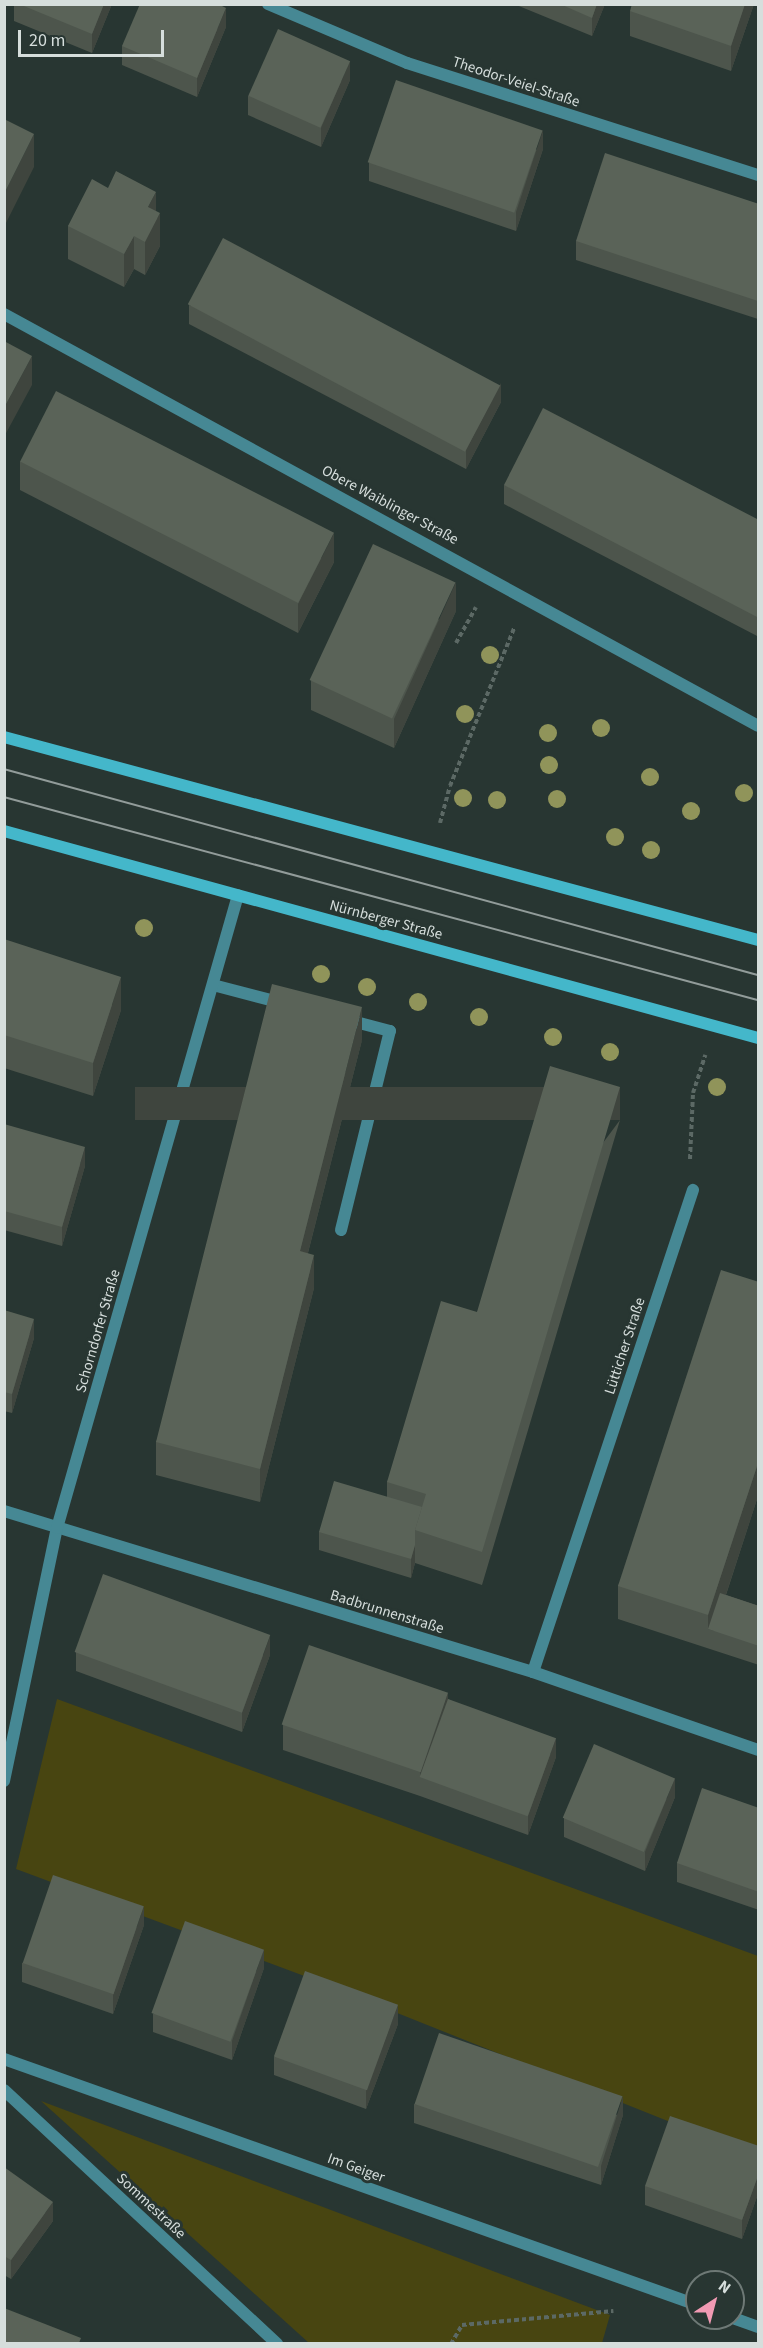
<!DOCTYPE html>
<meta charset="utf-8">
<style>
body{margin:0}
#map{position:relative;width:763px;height:2348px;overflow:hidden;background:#283632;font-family:"Source Sans 3",sans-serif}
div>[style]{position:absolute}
.green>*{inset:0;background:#484511}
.path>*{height:4px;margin-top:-2px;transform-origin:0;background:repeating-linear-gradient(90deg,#5c6965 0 4.5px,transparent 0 7.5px)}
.lane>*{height:12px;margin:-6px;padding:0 6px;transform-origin:6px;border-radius:6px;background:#468894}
.street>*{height:12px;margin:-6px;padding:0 6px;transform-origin:6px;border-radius:6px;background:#468894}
.secondary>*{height:12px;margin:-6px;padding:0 6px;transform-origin:6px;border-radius:6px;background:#44b7ca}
.tram>*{height:1.5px;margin:-0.75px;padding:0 0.75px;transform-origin:0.75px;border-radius:0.75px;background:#929c9a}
.trees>*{width:18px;height:18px;margin:-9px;border-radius:50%;background:#90945a}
.wall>*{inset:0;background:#4d554c}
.shaded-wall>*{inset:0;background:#3f453e;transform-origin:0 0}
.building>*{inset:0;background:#5a6358;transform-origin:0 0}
span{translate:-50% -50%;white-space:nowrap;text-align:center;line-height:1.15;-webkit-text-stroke:6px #283632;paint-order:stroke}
.street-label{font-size:15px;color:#d6dedc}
.frame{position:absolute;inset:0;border:6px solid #d6dedc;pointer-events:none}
.north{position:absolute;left:685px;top:2270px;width:60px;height:60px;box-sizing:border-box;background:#283632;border:2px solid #6e7976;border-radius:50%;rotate:36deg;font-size:16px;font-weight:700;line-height:24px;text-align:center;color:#d6dedc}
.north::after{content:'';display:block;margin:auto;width:21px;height:27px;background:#f19ab3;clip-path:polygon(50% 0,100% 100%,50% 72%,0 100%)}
.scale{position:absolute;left:18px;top:30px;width:146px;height:27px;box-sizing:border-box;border:3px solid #d6dedc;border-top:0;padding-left:8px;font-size:18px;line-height:21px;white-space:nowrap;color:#d6dedc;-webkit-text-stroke:4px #283632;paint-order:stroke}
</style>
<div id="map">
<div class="green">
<div style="clip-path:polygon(57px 1699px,758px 1956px,758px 2157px,307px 1977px,16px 1869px)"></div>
<div style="clip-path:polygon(41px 2101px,610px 2315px,602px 2343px,309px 2343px)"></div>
</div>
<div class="path">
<div style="left:456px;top:643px;width:41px;rotate:-60.9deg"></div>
<div style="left:440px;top:823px;width:38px;rotate:-75deg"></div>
<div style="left:450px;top:786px;width:170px;rotate:-67.9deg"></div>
<div style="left:690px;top:1159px;width:66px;rotate:-87.4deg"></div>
<div style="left:693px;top:1093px;width:40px;rotate:-72deg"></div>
<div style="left:451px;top:2344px;width:22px;rotate:-60deg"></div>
<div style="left:462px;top:2325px;width:152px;rotate:-5.3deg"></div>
</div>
<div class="lane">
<div style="left:213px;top:985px;width:71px;rotate:14.6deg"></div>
<div style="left:341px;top:1230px;width:205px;rotate:-76.2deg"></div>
<div style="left:390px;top:1031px;width:43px;rotate:-165.3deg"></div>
</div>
<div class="street">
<div style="left:268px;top:4px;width:151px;rotate:23deg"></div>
<div style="left:407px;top:63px;width:368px;rotate:17.7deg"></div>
<div style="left:4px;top:314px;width:859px;rotate:28.65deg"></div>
<div style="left:4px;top:1511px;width:553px;rotate:16.93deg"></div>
<div style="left:533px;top:1672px;width:238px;rotate:19.1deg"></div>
<div style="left:533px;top:1672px;width:508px;rotate:-71.64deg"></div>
<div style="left:4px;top:1781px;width:258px;rotate:-78.2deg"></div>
<div style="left:57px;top:1528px;width:658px;rotate:-74.04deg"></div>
<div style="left:4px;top:2059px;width:735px;rotate:19.54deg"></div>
<div style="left:4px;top:2090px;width:373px;rotate:42.9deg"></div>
<div style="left:733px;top:2318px;width:27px;rotate:20deg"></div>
</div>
<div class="secondary">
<div style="left:4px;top:737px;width:781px;rotate:15.07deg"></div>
<div style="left:4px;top:831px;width:782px;rotate:15.35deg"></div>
</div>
<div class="tram">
<div style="left:4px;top:769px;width:782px;rotate:15.28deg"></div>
<div style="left:4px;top:797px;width:781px;rotate:15.07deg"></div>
</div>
<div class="trees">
<div style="left:490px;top:655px"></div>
<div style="left:465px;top:714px"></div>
<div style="left:601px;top:728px"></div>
<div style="left:548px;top:733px"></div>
<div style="left:549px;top:765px"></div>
<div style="left:650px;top:777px"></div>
<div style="left:744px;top:793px"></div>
<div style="left:463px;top:798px"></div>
<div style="left:557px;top:799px"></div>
<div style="left:497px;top:800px"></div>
<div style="left:691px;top:811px"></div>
<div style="left:615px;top:837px"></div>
<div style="left:651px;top:850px"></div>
<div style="left:144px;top:928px"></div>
<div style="left:321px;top:974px"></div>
<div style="left:367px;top:987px"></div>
<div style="left:418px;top:1002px"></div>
<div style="left:479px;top:1017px"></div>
<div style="left:553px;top:1037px"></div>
<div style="left:610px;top:1052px"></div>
<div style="left:717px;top:1087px"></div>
</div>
<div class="wall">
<div style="clip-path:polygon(14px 4px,112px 4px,92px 53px,14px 21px)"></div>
<div style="clip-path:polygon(514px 4px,605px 4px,592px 36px)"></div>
<div style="clip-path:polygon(754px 4px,731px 71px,630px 36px,630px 11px)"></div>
<div style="clip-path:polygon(226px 27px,197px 97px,122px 65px,122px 46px)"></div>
<div style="clip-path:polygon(759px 40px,759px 63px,757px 63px,757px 44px)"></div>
<div style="clip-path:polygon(350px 80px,321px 147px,248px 115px,248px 96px)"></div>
<div style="clip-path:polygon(543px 149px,516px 231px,369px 181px,369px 163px)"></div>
<div style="clip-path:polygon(108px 188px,156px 211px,160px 246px,145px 275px,134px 269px,124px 287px,68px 259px,68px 226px)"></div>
<div style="clip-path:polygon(759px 204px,758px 319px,576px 260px,576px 241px)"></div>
<div style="clip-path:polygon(189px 305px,501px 402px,466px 469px,189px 324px)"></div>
<div style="clip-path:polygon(20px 461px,334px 562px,298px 633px,20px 490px)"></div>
<div style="clip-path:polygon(504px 485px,759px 520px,759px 637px,504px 504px)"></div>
<div style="clip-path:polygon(456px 611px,394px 748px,311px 710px,311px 681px)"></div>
<div style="clip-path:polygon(4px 939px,121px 1010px,93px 1096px,4px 1068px)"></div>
<div style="clip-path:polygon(362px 1040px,308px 1253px,314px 1288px,260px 1502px,156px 1475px,156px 1442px)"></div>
<div style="clip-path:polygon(620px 1120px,482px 1585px,415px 1563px,411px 1578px,319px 1550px,319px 1532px,387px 1497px,387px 1482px,477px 1312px)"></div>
<div style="clip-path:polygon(4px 1124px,85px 1166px,62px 1246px,4px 1230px)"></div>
<div style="clip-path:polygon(759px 1282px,759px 1493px,726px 1595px,759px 1606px,759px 1665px,618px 1619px,618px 1586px)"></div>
<div style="clip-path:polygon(4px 1310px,34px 1338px,12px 1413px,4px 1411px)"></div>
<div style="clip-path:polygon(76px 1652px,270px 1655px,242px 1732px,76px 1671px)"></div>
<div style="clip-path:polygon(448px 1699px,556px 1757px,528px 1835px,420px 1796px,283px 1750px,283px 1725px)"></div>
<div style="clip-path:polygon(675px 1797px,645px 1871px,564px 1837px,564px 1818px)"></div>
<div style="clip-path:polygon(759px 1808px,759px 1910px,677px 1882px,677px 1863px)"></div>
<div style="clip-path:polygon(144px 1925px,113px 2014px,22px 1982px,22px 1963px)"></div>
<div style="clip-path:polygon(264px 1968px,232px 2060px,153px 2032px,153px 2014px)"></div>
<div style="clip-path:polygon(398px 2024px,366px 2109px,274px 2075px,274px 2057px)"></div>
<div style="clip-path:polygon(414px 2104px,623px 2115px,601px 2185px,414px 2123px)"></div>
<div style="clip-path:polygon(759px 2146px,759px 2191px,742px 2239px,645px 2205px,645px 2186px)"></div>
<div style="clip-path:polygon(4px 2167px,53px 2221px,11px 2279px,4px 2275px)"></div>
</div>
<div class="shaded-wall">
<div style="clip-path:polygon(104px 4px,112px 4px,92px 53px,92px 34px)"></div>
<div style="clip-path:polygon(597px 4px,605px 4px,592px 36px,592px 18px)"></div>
<div style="clip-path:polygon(745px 4px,754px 4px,731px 71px,731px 46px)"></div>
<div style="clip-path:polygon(226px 8px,226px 27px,197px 97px,197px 78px)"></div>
<div style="clip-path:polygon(350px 61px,350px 80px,321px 147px,321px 128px)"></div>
<div style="clip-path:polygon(543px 130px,543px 149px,516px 231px,516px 212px)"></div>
<div style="clip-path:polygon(34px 134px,34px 167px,4px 227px,4px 194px)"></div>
<div style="clip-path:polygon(156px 192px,156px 220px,160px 213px,160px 246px,145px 275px,145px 242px,148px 207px)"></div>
<div style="clip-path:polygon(134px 236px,134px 269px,124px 287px,124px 254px)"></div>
<div style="clip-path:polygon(759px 298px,759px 317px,758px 319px,758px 301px)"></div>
<div style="clip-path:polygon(32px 356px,32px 385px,4px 437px,4px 408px)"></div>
<div style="clip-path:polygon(501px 383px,501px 402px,466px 469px,466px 450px)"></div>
<div style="clip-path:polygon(334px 533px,334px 562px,298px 633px,298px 604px)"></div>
<div style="clip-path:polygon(456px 582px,456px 611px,394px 748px,394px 719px)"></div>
<div style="clip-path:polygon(121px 977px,121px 1010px,93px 1096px,93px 1063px)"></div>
<div style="clip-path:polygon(362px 1007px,362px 1040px,300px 1284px,300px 1251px)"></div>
<div style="left:620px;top:1087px;width:33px;height:485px;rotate:90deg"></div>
<div style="clip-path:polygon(85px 1147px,85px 1166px,62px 1246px,62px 1227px)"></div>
<div style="clip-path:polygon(314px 1255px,314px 1288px,260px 1502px,260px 1469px)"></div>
<div style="clip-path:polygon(34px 1319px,34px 1338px,12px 1413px,12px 1394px)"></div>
<div style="clip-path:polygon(759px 1460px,759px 1493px,714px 1631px,708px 1629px,708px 1615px)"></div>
<div style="clip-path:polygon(415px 1545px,415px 1563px,411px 1578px,411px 1559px)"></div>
<div style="clip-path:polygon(270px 1636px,270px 1655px,242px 1732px,242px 1713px)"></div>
<div style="clip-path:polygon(448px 1692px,448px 1717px,420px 1777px,420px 1770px)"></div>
<div style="clip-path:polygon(556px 1738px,556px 1757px,528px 1835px,528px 1816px)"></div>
<div style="clip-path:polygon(675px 1778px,675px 1797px,645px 1871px,645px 1852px)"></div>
<div style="clip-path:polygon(144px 1906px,144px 1925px,113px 2014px,113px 1995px)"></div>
<div style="clip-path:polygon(264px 1949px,264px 1968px,232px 2060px,232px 2041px)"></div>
<div style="clip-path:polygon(398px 2005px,398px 2024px,366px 2109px,366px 2090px)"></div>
<div style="clip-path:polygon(623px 2096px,623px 2115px,601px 2185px,601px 2166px)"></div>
<div style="clip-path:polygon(759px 2173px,759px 2191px,742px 2239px,742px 2220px)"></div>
<div style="clip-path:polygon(53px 2202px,53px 2221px,11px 2279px,11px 2260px)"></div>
</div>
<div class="building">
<div style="clip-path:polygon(19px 4px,104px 4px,92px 34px)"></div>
<div style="clip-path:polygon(140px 4px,218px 4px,226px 8px,197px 78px,122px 46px)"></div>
<div style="clip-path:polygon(560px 4px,597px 4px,592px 18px)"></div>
<div style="clip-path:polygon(632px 4px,745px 4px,731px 46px,630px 11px)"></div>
<div style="left:278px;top:29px;width:79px;height:73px;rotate:24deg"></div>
<div style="left:396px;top:80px;width:155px;height:87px;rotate:19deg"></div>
<div style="clip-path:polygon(4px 119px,34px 134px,4px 194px)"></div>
<div style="clip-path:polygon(605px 153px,759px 204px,758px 301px,576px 241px)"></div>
<div style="clip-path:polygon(116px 171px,156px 192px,148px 207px,160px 213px,145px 242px,134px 236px,124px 254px,68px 226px,92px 179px,108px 188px)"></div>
<div style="left:223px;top:238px;width:314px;height:75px;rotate:28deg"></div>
<div style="clip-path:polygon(4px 341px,32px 356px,4px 408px)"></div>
<div style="left:56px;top:391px;width:312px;height:79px;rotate:27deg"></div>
<div style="clip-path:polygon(543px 408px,759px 520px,759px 618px,504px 485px)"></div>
<div style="left:373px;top:544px;width:91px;height:150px;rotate:25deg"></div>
<div style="clip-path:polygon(4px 939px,121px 977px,93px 1063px,4px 1035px)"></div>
<div style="clip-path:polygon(272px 984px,362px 1007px,300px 1251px,314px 1255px,260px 1469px,156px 1442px)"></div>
<div style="clip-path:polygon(550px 1066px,620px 1087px,482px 1552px,415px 1530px,426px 1494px,387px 1482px,441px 1301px,477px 1312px)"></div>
<div style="clip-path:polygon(4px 1124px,85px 1147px,62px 1227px,4px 1211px)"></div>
<div style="clip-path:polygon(721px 1270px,759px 1282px,759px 1460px,708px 1615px,618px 1586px)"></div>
<div style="clip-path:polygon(4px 1310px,34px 1319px,12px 1394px,4px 1392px)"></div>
<div style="clip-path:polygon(334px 1481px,422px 1507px,415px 1530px,415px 1545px,411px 1559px,319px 1532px)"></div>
<div style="left:103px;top:1574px;width:178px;height:83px;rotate:20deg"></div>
<div style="clip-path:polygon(720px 1593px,759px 1606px,759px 1646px,708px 1629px)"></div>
<div style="left:309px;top:1645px;width:147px;height:84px;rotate:19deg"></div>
<div style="left:448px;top:1699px;width:115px;height:83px;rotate:20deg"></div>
<div style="left:594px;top:1744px;width:88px;height:80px;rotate:23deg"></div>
<div style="clip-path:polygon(702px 1788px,759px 1808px,759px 1892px,677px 1863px)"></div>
<div style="left:53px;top:1875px;width:96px;height:93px;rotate:19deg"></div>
<div style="left:185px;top:1921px;width:84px;height:98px;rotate:20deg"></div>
<div style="left:305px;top:1971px;width:99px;height:91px;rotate:20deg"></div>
<div style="left:439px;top:2033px;width:194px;height:75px;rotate:19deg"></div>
<div style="clip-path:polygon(670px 2116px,759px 2146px,759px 2173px,742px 2220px,645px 2186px)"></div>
<div style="clip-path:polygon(4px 2167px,53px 2202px,11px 2260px,4px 2256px)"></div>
<div style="clip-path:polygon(4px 2308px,81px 2338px,79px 2343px,4px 2343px)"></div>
</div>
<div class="street-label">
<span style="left:516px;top:82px;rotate:18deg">Theodor-Veiel-Straße</span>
<span style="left:390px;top:505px;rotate:28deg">Obere Waiblinger Straße</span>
<span style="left:386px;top:920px;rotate:15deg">Nürnberger Straße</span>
<span style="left:98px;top:1331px;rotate:-74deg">Schorndorfer Straße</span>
<span style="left:625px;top:1346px;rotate:-72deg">Lütticher Straße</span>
<span style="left:387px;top:1612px;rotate:17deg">Badbrunnenstraße</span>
<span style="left:356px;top:2168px;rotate:20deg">Im Geiger</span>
<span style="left:151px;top:2206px;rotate:43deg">Sommestraße</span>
</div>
<div class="frame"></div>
<div class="north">N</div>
<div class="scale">20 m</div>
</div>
